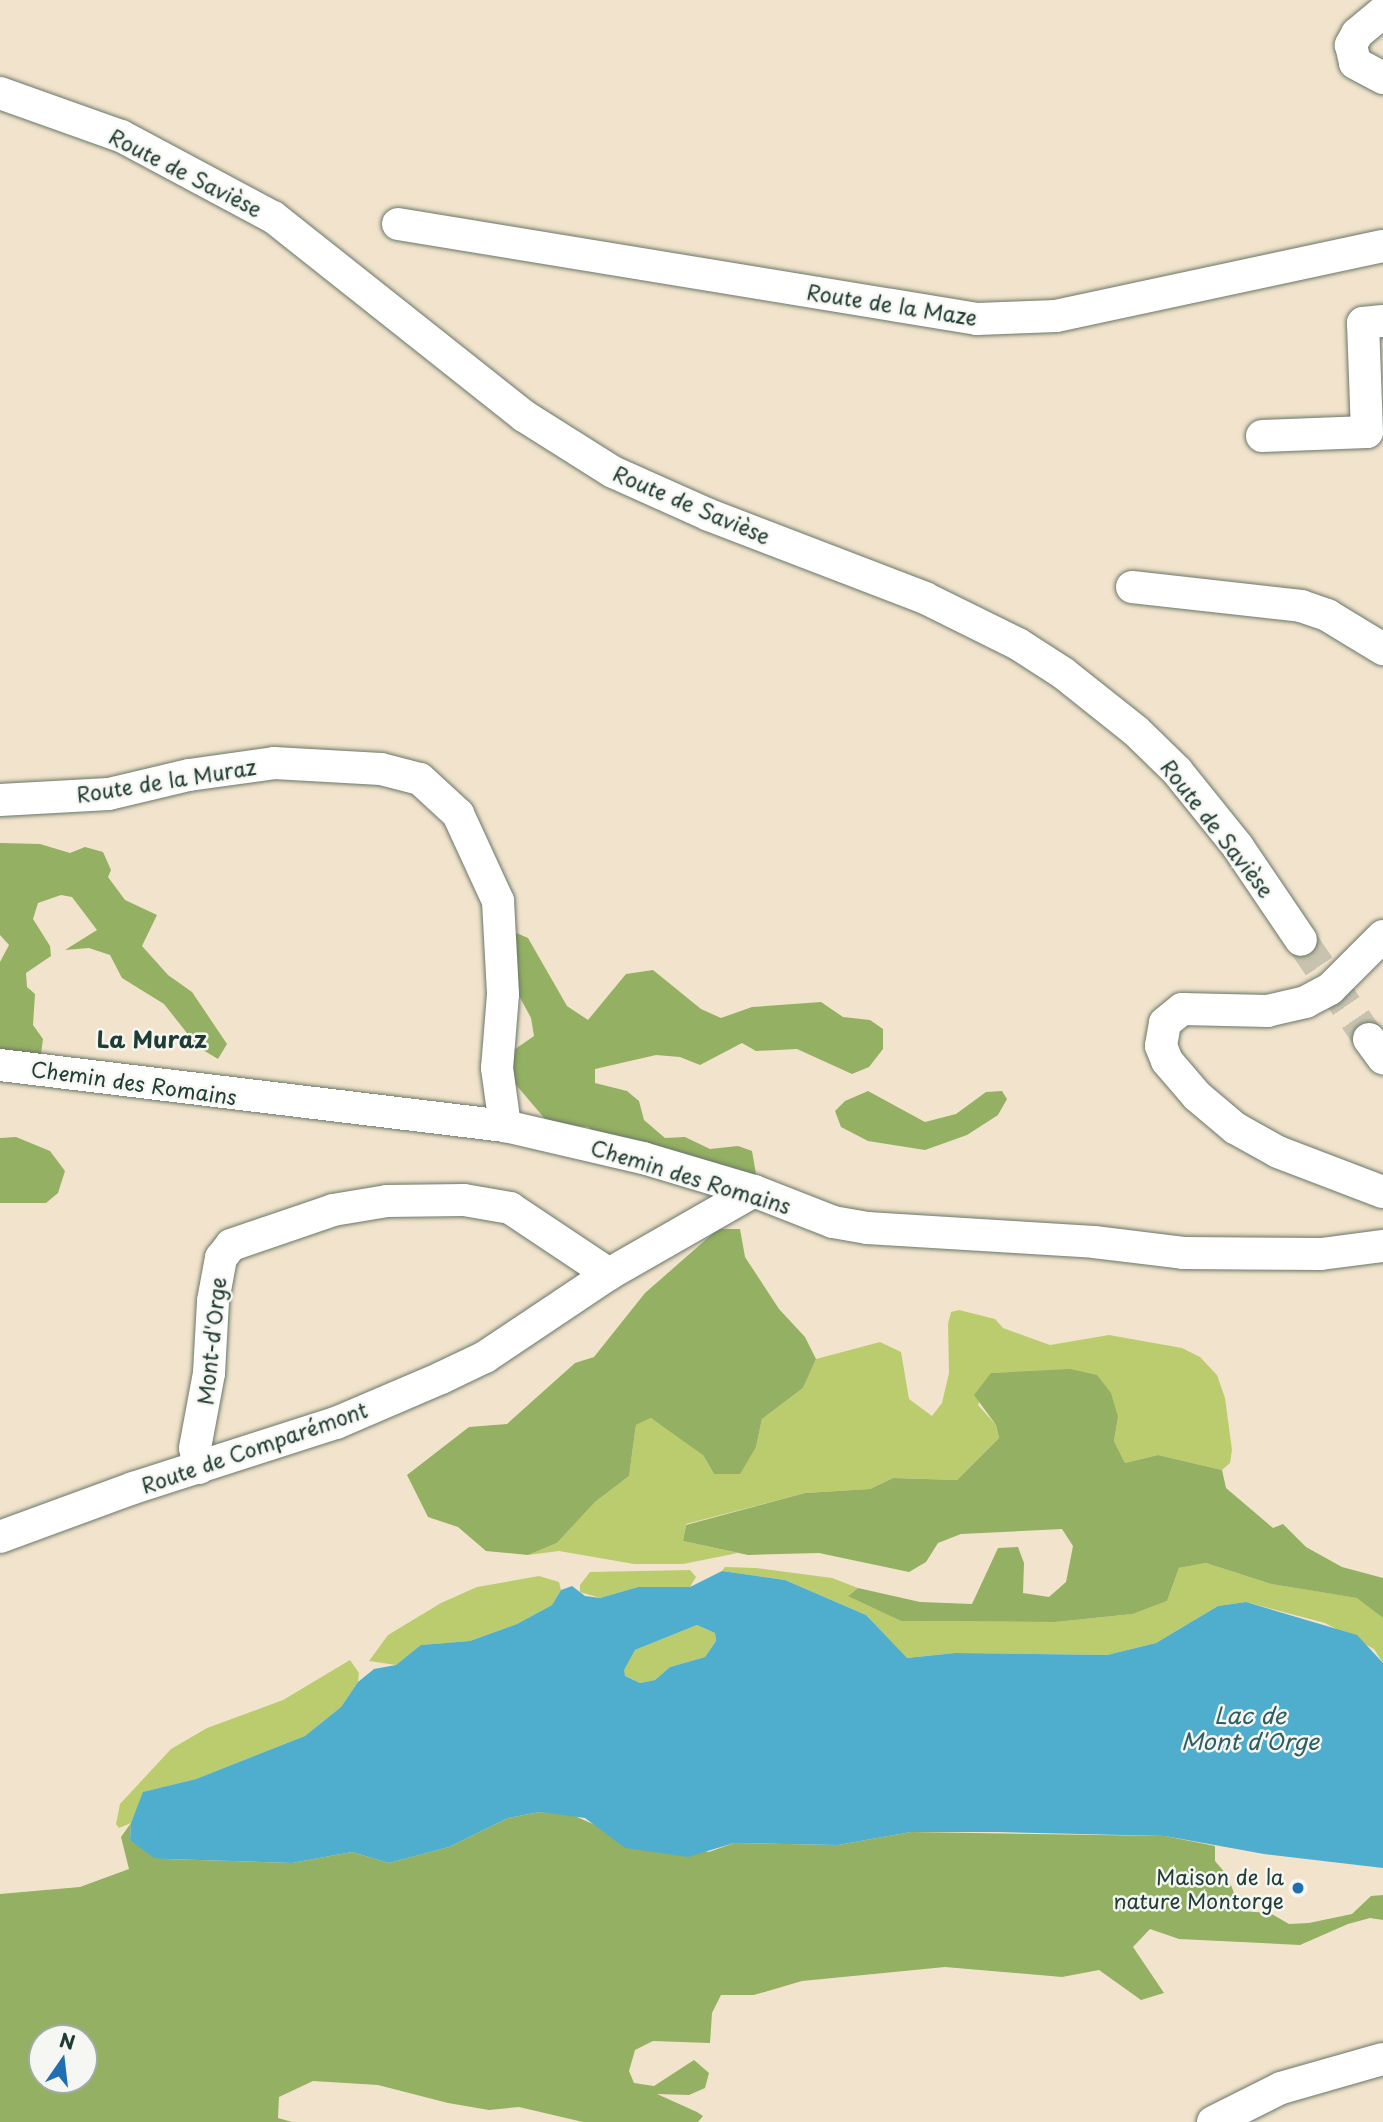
<!DOCTYPE html>
<meta charset="utf-8">
<style>
body{margin:0}
#map{position:relative;width:1383px;height:2122px;overflow:hidden;background:#f2e4cc;font-family:"Playpen Sans",sans-serif}
div>[style]{position:absolute}
.green>*{inset:0;background:#bbcc6f}
.forest>*{inset:0;background:#94b062}
.water>*{inset:0;background:#4faece}
.minor-tunnel>*{height:32px;margin-top:-16px;transform-origin:0;background:repeating-linear-gradient(90deg,#c8c3ae 0 32px,transparent 0 48px)}
.roads{filter:drop-shadow(0 0 2px #697769) drop-shadow(0 0 2px #697769)}
.minor>*{height:32px;margin:-16px;padding:0 16px;transform-origin:16px;border-radius:16px;background:#fff}
.dots>*{width:19px;height:19px;translate:-50% -50%;box-sizing:border-box;border:4px solid #f6f6f2;border-radius:50%}
span{translate:-50% -50%;white-space:nowrap;text-align:center;line-height:1.15;-webkit-text-stroke:5px #f6f6f2;paint-order:stroke}
.street-label{font-size:21px;color:#1f3d34}
.poi-label{font-size:21px;color:#1f3d34}
.right{translate:-100% -50%;text-align:right}
.neighbourhood-label{font-size:23px;color:#1f3d34;font-weight:700}
.water-label{font-size:23px;color:#2d5f62;font-style:italic}
.north{position:absolute;left:28px;top:2024px;width:70px;height:70px;box-sizing:border-box;background:#f6f6f2;border:2px solid #a0aca6;border-radius:50%;rotate:14deg;font-size:19px;font-weight:700;line-height:28px;text-align:center;color:#1f3d34}
.north::after{content:'';display:block;margin:auto;width:24px;height:32px;background:#1f6fb2;clip-path:polygon(50% 0,100% 100%,50% 72%,0 100%)}
</style>
<div id="map">
<div class="green">
<div style="clip-path:polygon(959px 1310px,995px 1319px,1003px 1328px,1050px 1345px,1109px 1335px,1182px 1348px,1200px 1357px,1217px 1375px,1225px 1398px,1232px 1450px,1230px 1463px,1222px 1470px,1158px 1455px,1125px 1463px,1114px 1441px,1118px 1417px,1028px 1372px,991px 1373px,978px 1405px,996px 1425px,999px 1438px,957px 1480px,893px 1478px,870px 1489px,805px 1493px,686px 1524px,683px 1541px,738px 1553px,683px 1564px,634px 1564px,559px 1551px,528px 1555px,557px 1543px,595px 1502px,629px 1476px,636px 1425px,651px 1418px,680px 1434px,703px 1455px,714px 1474px,756px 1447px,762px 1419px,803px 1388px,816px 1359px,880px 1342px,901px 1352px,909px 1399px,932px 1416px,942px 1403px,949px 1373px,948px 1324px,951px 1312px)"></div>
<div style="clip-path:polygon(1206px 1563px,1271px 1584px,1358px 1598px,1383px 1618px,1383px 1663px,1374px 1649px,1325px 1623px,1246px 1602px,1218px 1606px,1156px 1643px,1107px 1655px,955px 1653px,906px 1658px,866px 1615px,785px 1580px,722px 1571px,725px 1567px,756px 1568px,832px 1578px,858px 1588px,849px 1595px,901px 1621px,1055px 1622px,1133px 1614px,1167px 1601px,1179px 1568px)"></div>
<div style="clip-path:polygon(690px 1570px,696px 1577px,690px 1587px,638px 1587px,600px 1598px,580px 1592px,580px 1585px,590px 1572px)"></div>
<div style="clip-path:polygon(539px 1576px,559px 1582px,561px 1590px,552px 1605px,517px 1624px,470px 1641px,422px 1645px,396px 1665px,369px 1661px,388px 1635px,441px 1603px,477px 1587px)"></div>
<div style="clip-path:polygon(697px 1625px,715px 1633px,716px 1641px,705px 1657px,670px 1667px,655px 1680px,640px 1683px,625px 1676px,623px 1670px,635px 1650px)"></div>
<div style="clip-path:polygon(350px 1660px,359px 1673px,358px 1682px,341px 1707px,305px 1736px,196px 1779px,144px 1792px,131px 1823px,119px 1828px,116px 1824px,120px 1804px,171px 1749px,207px 1728px,283px 1700px)"></div>
</div>
<div class="forest">
<div style="clip-path:polygon(0 843px,40px 844px,70px 853px,85px 847px,103px 852px,111px 870px,108px 877px,125px 900px,157px 915px,142px 946px,168px 975px,192px 992px,227px 1044px,218px 1059px,198px 1047px,164px 1004px,122px 978px,110px 955px,89px 948px,65px 950px,97px 930px,72px 897px,61px 895px,38px 903px,33px 919px,50px 946px,51px 956px,26px 973px,27px 987px,35px 994px,33px 1025px,43px 1039px,41px 1054px,0 1060px,0 962px,9px 945px,0 935px)"></div>
<div style="clip-path:polygon(514px 932px,528px 938px,567px 1006px,588px 1020px,626px 974px,653px 970px,701px 1009px,721px 1018px,752px 1007px,821px 1002px,843px 1017px,870px 1020px,883px 1029px,883px 1049px,869px 1067px,852px 1074px,797px 1049px,756px 1051px,742px 1043px,700px 1065px,680px 1057px,656px 1055px,595px 1069px,595px 1083px,627px 1091px,639px 1101px,644px 1120px,665px 1138px,685px 1137px,710px 1149px,738px 1146px,752px 1151px,756px 1174px,741px 1177px,597px 1135px,588px 1127px,558px 1125px,546px 1120px,505px 1072px,505px 1056px,534px 1036px,531px 1018px,500px 960px)"></div>
<div style="clip-path:polygon(868px 1091px,925px 1122px,956px 1114px,986px 1092px,1002px 1091px,1007px 1099px,998px 1115px,967px 1135px,925px 1150px,868px 1141px,841px 1127px,835px 1111px,845px 1101px)"></div>
<div style="clip-path:polygon(16px 1137px,50px 1151px,65px 1171px,58px 1193px,46px 1203px,0 1203px,0 1138px)"></div>
<div style="clip-path:polygon(718px 1229px,740px 1229px,745px 1257px,779px 1309px,805px 1337px,816px 1359px,803px 1388px,762px 1419px,756px 1447px,740px 1474px,714px 1474px,703px 1455px,651px 1418px,636px 1425px,629px 1476px,595px 1502px,557px 1543px,528px 1555px,486px 1551px,458px 1527px,428px 1517px,407px 1475px,469px 1427px,507px 1424px,575px 1363px,594px 1357px,645px 1293px)"></div>
<div style="clip-path:polygon(1070px 1369px,1097px 1375px,1111px 1393px,1118px 1417px,1114px 1441px,1125px 1463px,1158px 1455px,1222px 1470px,1226px 1488px,1273px 1528px,1283px 1524px,1306px 1547px,1342px 1567px,1383px 1578px,1383px 1618px,1357px 1598px,1271px 1584px,1206px 1563px,1179px 1568px,1167px 1601px,1133px 1614px,1055px 1622px,901px 1621px,848px 1596px,858px 1588px,920px 1602px,972px 1604px,998px 1548px,1018px 1547px,1024px 1563px,1023px 1593px,1049px 1597px,1066px 1582px,1073px 1546px,1062px 1529px,961px 1534px,938px 1543px,926px 1562px,909px 1572px,819px 1553px,748px 1555px,683px 1541px,686px 1525px,805px 1493px,870px 1489px,893px 1478px,957px 1480px,999px 1438px,996px 1425px,974px 1395px,991px 1373px)"></div>
<div style="clip-path:polygon(evenodd,540px 1812px,570px 1814px,593px 1824px,709px 1852px,734px 1843px,838px 1845px,911px 1832px,1165px 1836px,1215px 1846px,1215px 1861px,1227px 1875px,1241px 1911px,1270px 1913px,1289px 1924px,1309px 1923px,1352px 1914px,1371px 1896px,1383px 1895px,1383px 1920px,1370px 1918px,1348px 1924px,1300px 1945px,1179px 1939px,1150px 1929px,1133px 1947px,1164px 1993px,1141px 2000px,1099px 1970px,1062px 1977px,945px 1967px,802px 1981px,754px 1995px,721px 1995px,712px 2013px,710px 2043px,653px 2041px,635px 2050px,629px 2071px,634px 2083px,654px 2086px,694px 2060px,709px 2073px,705px 2088px,689px 2095px,657px 2094px,697px 2112px,703px 2116px,698px 2122px,583px 2122px,519px 2107px,489px 2110px,448px 2103px,378px 2085px,313px 2081px,279px 2097px,278px 2118px,292px 2122px,0 2122px,0 1894px,80px 1887px,129px 1869px,121px 1837px,131px 1823px,130px 1840px,166px 1859px,292px 1863px,352px 1852px,389px 1863px,449px 1847px,508px 1818px,540px 1812px,42px 2038px,84px 2038px,84px 2080px,42px 2080px,42px 2038px)"></div>
</div>
<div class="water">
<div style="clip-path:polygon(evenodd,722px 1571px,785px 1580px,866px 1615px,907px 1658px,955px 1653px,1107px 1655px,1156px 1643px,1218px 1606px,1246px 1602px,1357px 1635px,1383px 1663px,1383px 1868px,1264px 1854px,1165px 1836px,998px 1832px,911px 1832px,838px 1845px,734px 1843px,688px 1857px,625px 1848px,585px 1818px,540px 1812px,508px 1818px,449px 1847px,389px 1863px,352px 1852px,292px 1863px,166px 1859px,154px 1858px,130px 1840px,131px 1823px,143px 1792px,196px 1779px,305px 1736px,341px 1707px,358px 1682px,374px 1669px,396px 1665px,421px 1645px,470px 1641px,517px 1624px,552px 1605px,561px 1590px,572px 1586px,585px 1596px,600px 1598px,638px 1587px,690px 1587px,722px 1571px,697px 1625px,715px 1633px,716px 1641px,705px 1657px,670px 1667px,655px 1680px,640px 1683px,625px 1676px,624px 1670px,635px 1650px,697px 1625px)"></div>
</div>
<div class="minor-tunnel">
<div style="left:1301px;top:940px;width:120px;rotate:55.5deg"></div>
</div>
<div class="roads">
<div class="minor">
<div style="left:1383px;top:12px;width:34px;rotate:140deg"></div>
<div style="left:1357px;top:34px;width:13px;rotate:119deg"></div>
<div style="left:1351px;top:45px;width:18px;rotate:77deg"></div>
<div style="left:1355px;top:63px;width:32px;rotate:28deg"></div>
<div style="left:0;top:93px;width:128px;rotate:19.6deg"></div>
<div style="left:121px;top:136px;width:172px;rotate:28.1deg"></div>
<div style="left:273px;top:217px;width:320px;rotate:38.4deg"></div>
<div style="left:524px;top:416px;width:105px;rotate:32.2deg"></div>
<div style="left:613px;top:472px;width:105px;rotate:24.1deg"></div>
<div style="left:709px;top:515px;width:231px;rotate:21deg"></div>
<div style="left:925px;top:598px;width:104px;rotate:26.3deg"></div>
<div style="left:1018px;top:644px;width:54px;rotate:32.8deg"></div>
<div style="left:1063px;top:673px;width:93px;rotate:38.5deg"></div>
<div style="left:1136px;top:731px;width:57px;rotate:44.3deg"></div>
<div style="left:1177px;top:771px;width:97px;rotate:51.2deg"></div>
<div style="left:1238px;top:847px;width:112px;rotate:55.9deg"></div>
<div style="left:398px;top:224px;width:587px;rotate:9.32deg"></div>
<div style="left:977px;top:319px;width:79px;rotate:-2.2deg"></div>
<div style="left:1056px;top:316px;width:334px;rotate:-12.1deg"></div>
<div style="left:1262px;top:436px;width:105px;rotate:-2.2deg"></div>
<div style="left:1367px;top:432px;width:109px;rotate:-92.1deg"></div>
<div style="left:1363px;top:323px;width:20px;rotate:-6deg"></div>
<div style="left:1132px;top:587px;width:170px;rotate:6.4deg"></div>
<div style="left:1301px;top:606px;width:28px;rotate:19deg"></div>
<div style="left:1327px;top:615px;width:66px;rotate:31.3deg"></div>
<div style="left:0;top:800px;width:109px;rotate:-3.2deg"></div>
<div style="left:109px;top:794px;width:82px;rotate:-13.4deg"></div>
<div style="left:189px;top:775px;width:86px;rotate:-8deg"></div>
<div style="left:274px;top:763px;width:107px;rotate:3.2deg"></div>
<div style="left:381px;top:769px;width:40px;rotate:14.4deg"></div>
<div style="left:420px;top:779px;width:52px;rotate:42.6deg"></div>
<div style="left:458px;top:814px;width:96px;rotate:65.3deg"></div>
<div style="left:498px;top:901px;width:93px;rotate:86.9deg"></div>
<div style="left:503px;top:994px;width:74px;rotate:94.6deg"></div>
<div style="left:497px;top:1068px;width:59px;rotate:82.1deg"></div>
<div style="left:1383px;top:936px;width:75px;rotate:135deg"></div>
<div style="left:1330px;top:989px;width:27px;rotate:152deg"></div>
<div style="left:1306px;top:1002px;width:39px;rotate:167deg"></div>
<div style="left:1268px;top:1011px;width:86px;rotate:-178.7deg"></div>
<div style="left:1182px;top:1009px;width:22px;rotate:141deg"></div>
<div style="left:1165px;top:1023px;width:23px;rotate:100deg"></div>
<div style="left:1161px;top:1046px;width:16px;rotate:68deg"></div>
<div style="left:1167px;top:1061px;width:46px;rotate:49.4deg"></div>
<div style="left:1197px;top:1096px;width:50px;rotate:40.1deg"></div>
<div style="left:1235px;top:1128px;width:49px;rotate:29.2deg"></div>
<div style="left:1278px;top:1152px;width:112px;rotate:20.9deg"></div>
<div style="left:1369px;top:1039px;width:24px;rotate:54deg"></div>
<div style="left:0;top:1065px;width:509px;rotate:6.89deg"></div>
<div style="left:505px;top:1126px;width:142px;rotate:13.1deg"></div>
<div style="left:643px;top:1158px;width:116px;rotate:16.6deg"></div>
<div style="left:754px;top:1191px;width:85px;rotate:21.4deg"></div>
<div style="left:833px;top:1222px;width:35px;rotate:10deg"></div>
<div style="left:867px;top:1228px;width:227px;rotate:3.5deg"></div>
<div style="left:1094px;top:1242px;width:90px;rotate:7deg"></div>
<div style="left:1183px;top:1253px;width:138px;rotate:0.4deg"></div>
<div style="left:1321px;top:1254px;width:63px;rotate:-7.4deg"></div>
<div style="left:199px;top:1468px;width:20px;rotate:-101deg"></div>
<div style="left:195px;top:1448px;width:76px;rotate:-79.4deg"></div>
<div style="left:209px;top:1373px;width:72px;rotate:-86.8deg"></div>
<div style="left:213px;top:1301px;width:44px;rotate:-79.5deg"></div>
<div style="left:221px;top:1258px;width:16px;rotate:-52deg"></div>
<div style="left:231px;top:1245px;width:108px;rotate:-18.9deg"></div>
<div style="left:333px;top:1210px;width:55px;rotate:-9.5deg"></div>
<div style="left:387px;top:1201px;width:77px;rotate:-0.7deg"></div>
<div style="left:464px;top:1200px;width:47px;rotate:9.9deg"></div>
<div style="left:510px;top:1208px;width:119px;rotate:33.7deg"></div>
<div style="left:0;top:1537px;width:142px;rotate:-20.2deg"></div>
<div style="left:133px;top:1488px;width:213px;rotate:-17.8deg"></div>
<div style="left:336px;top:1423px;width:114px;rotate:-23.2deg"></div>
<div style="left:441px;top:1378px;width:49px;rotate:-25.5deg"></div>
<div style="left:485px;top:1357px;width:149px;rotate:-33.8deg"></div>
<div style="left:609px;top:1274px;width:167px;rotate:-29.8deg"></div>
<div style="left:1213px;top:2122px;width:76px;rotate:-26.6deg"></div>
<div style="left:1281px;top:2088px;width:106px;rotate:-15.9deg"></div>
</div>
</div>
<div class="dots">
<div style="left:1298px;top:1888px;background:#1f6fb2"></div>
</div>
<div class="street-label">
<span style="left:186px;top:172px;rotate:27deg">Route de Savièse</span>
<span style="left:892px;top:304px;rotate:9deg">Route de la Maze</span>
<span style="left:692px;top:504px;rotate:23deg">Route de Savièse</span>
<span style="left:166px;top:780px;rotate:-9deg">Route de la Muraz</span>
<span style="left:1218px;top:828px;rotate:52deg">Route de Savièse</span>
<span style="left:134px;top:1082px;rotate:8deg">Chemin des Romains</span>
<span style="left:691px;top:1176px;rotate:17deg">Chemin des Romains</span>
<span style="left:211px;top:1341px;rotate:-84deg">Mont-d'Orge</span>
<span style="left:254px;top:1447px;rotate:-19deg">Route de Comparémont</span>
</div>
<div class="poi-label">
<span class="right" style="left:1284px;top:1888px">Maison de la<br>nature Montorge</span>
</div>
<div class="neighbourhood-label">
<span style="left:152px;top:1039px">La Muraz</span>
</div>
<div class="water-label">
<span style="left:1250px;top:1728px">Lac de<br>Mont d'Orge</span>
</div>
<div class="north">N</div>
</div>
